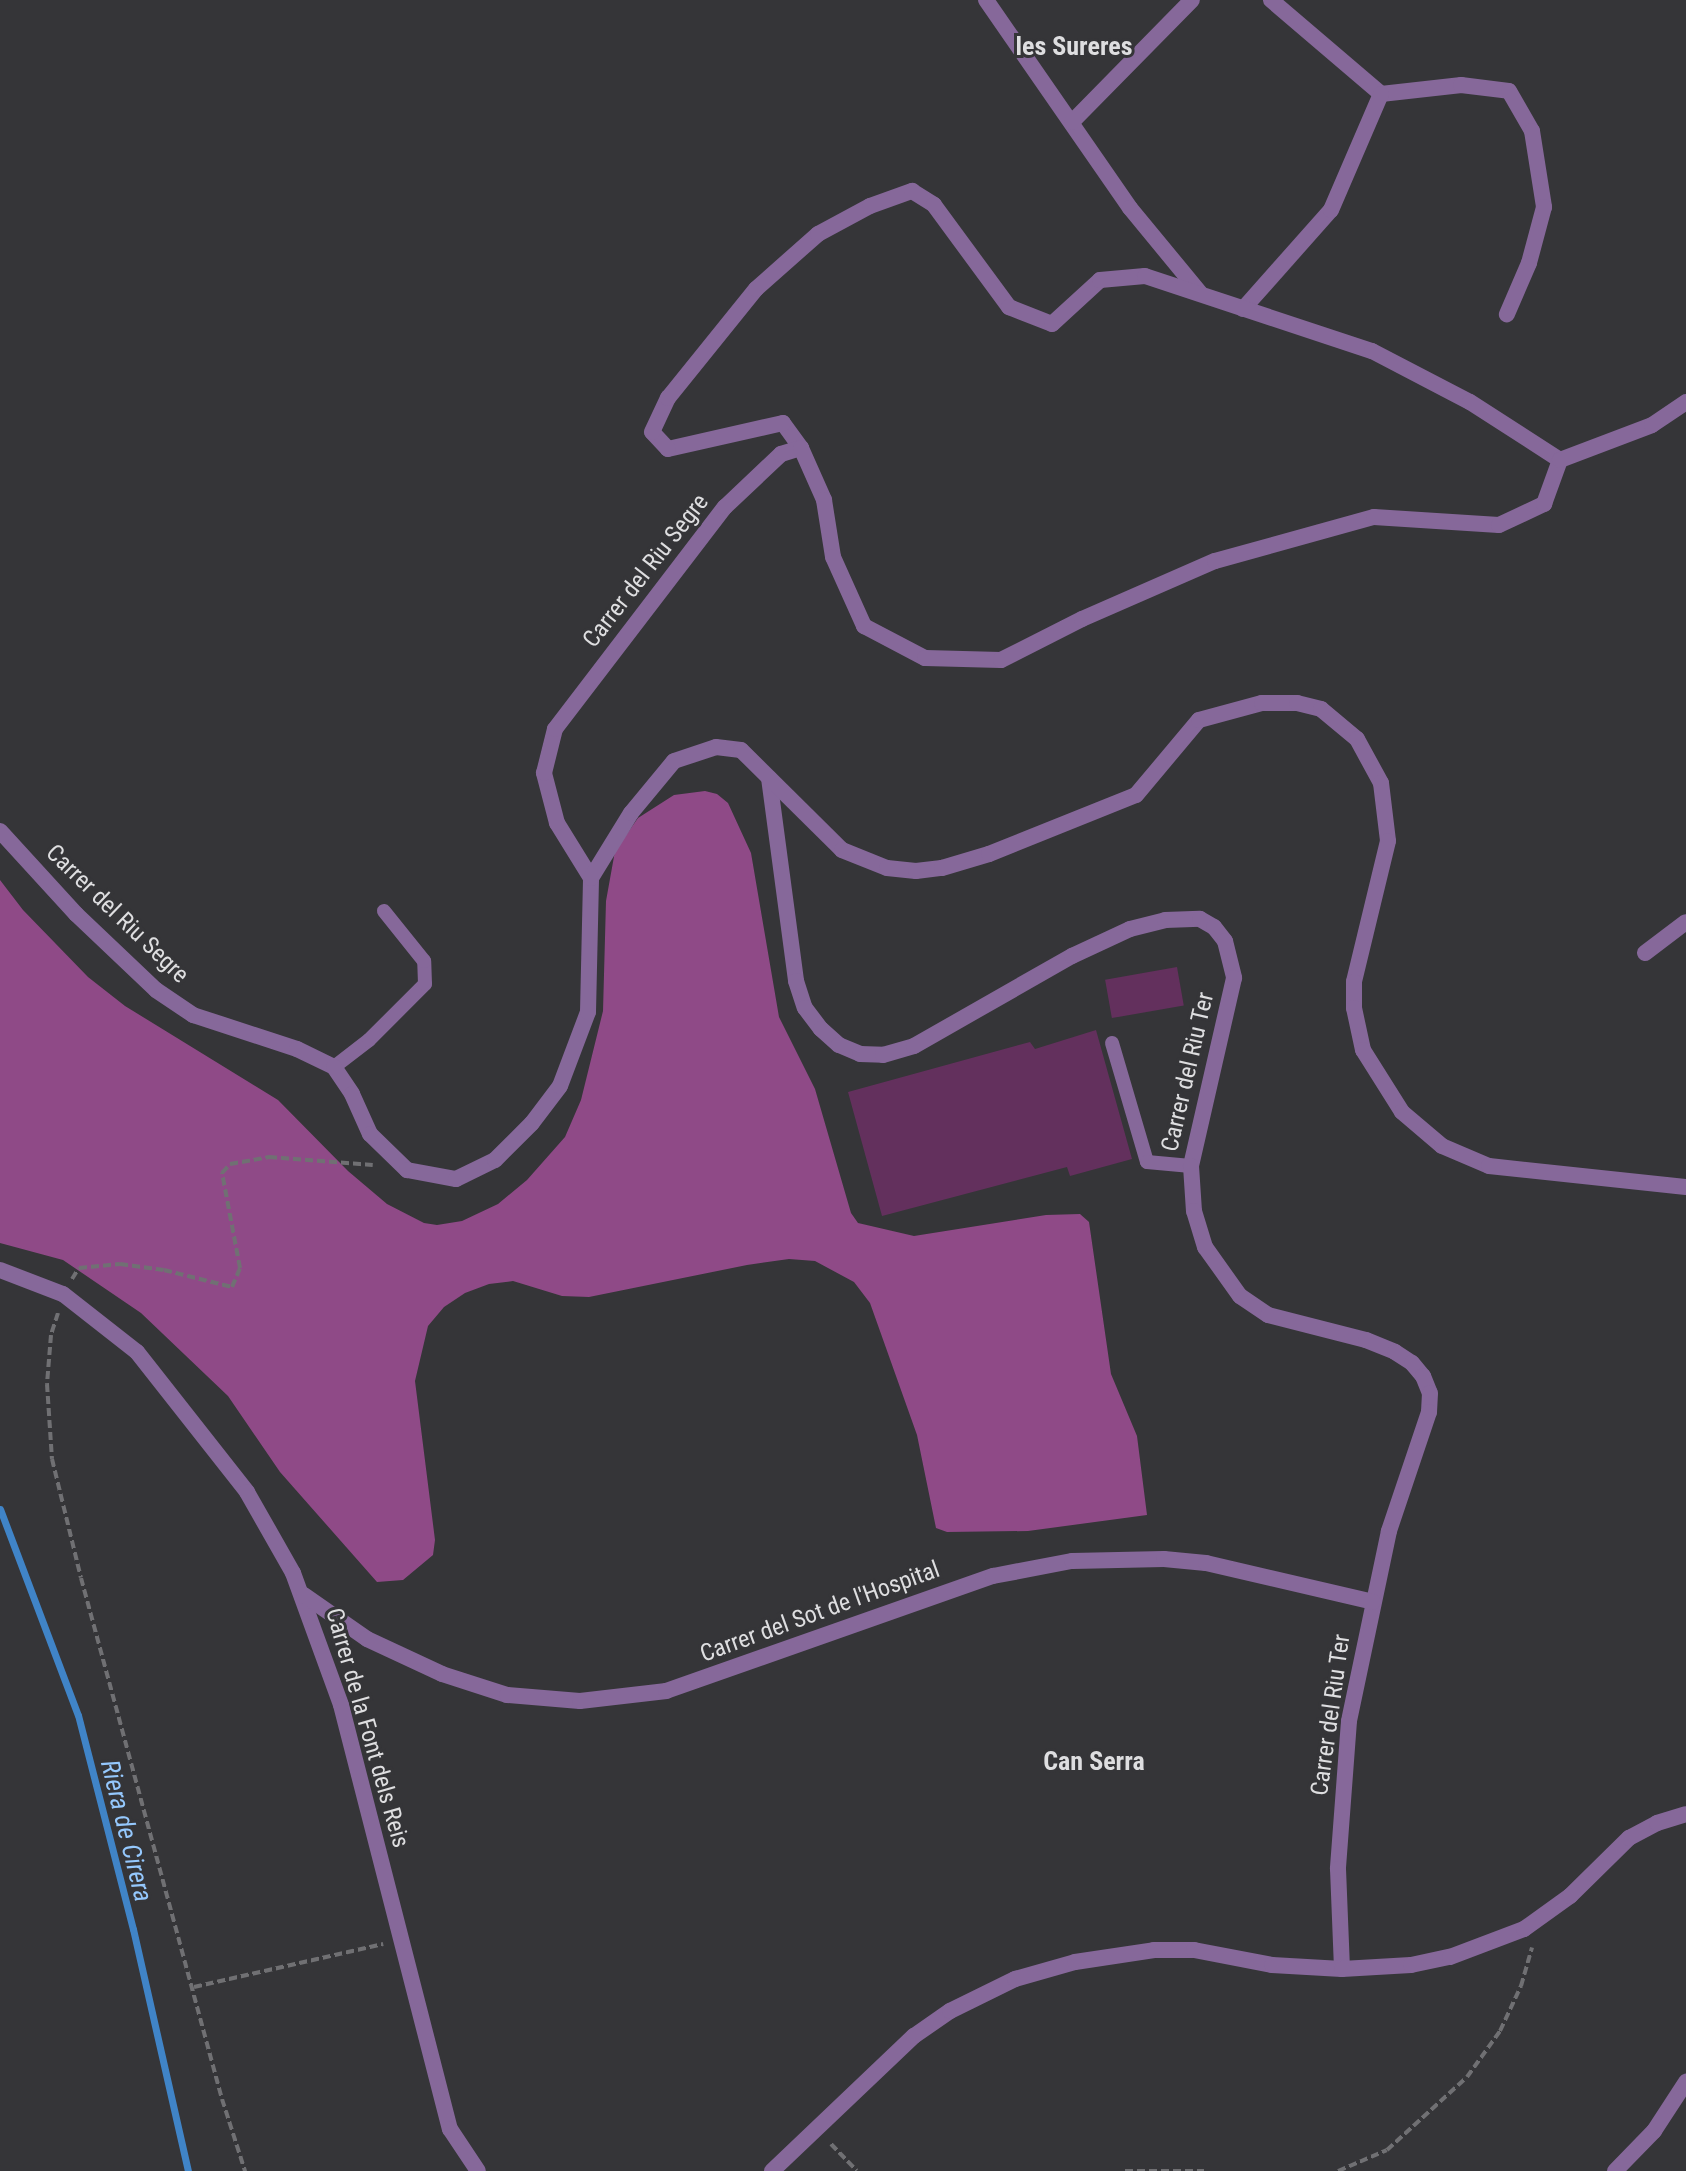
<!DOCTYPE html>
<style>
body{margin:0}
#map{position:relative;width:1686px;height:2171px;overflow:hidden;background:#353538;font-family:"Roboto Condensed",sans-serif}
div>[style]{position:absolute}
.green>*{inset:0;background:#63305d;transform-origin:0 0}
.forest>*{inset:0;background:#8f4a87}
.stream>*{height:7px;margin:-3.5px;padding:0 3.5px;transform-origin:3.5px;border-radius:3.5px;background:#4084c7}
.path>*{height:4px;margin-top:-2px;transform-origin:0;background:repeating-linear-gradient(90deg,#707073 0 8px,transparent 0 12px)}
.service>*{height:14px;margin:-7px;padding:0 7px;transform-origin:7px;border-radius:7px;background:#86689a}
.minor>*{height:16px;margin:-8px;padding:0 8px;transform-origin:8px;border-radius:8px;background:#86689a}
span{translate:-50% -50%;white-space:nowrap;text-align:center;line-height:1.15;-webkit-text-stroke:6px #353538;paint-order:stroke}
.street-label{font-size:24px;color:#dedee0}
.neighbourhood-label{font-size:26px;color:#dedee0;font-weight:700}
.water-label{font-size:26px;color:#95c8fd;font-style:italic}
</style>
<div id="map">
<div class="green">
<div style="left:1177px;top:967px;width:39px;height:73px;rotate:80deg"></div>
<div style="clip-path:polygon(1096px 1030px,1132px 1159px,1070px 1176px,1067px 1167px,882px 1216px,848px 1092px,1030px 1042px,1035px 1049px)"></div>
</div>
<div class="forest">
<div style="clip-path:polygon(705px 791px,717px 794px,728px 803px,751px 853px,779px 1017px,815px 1089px,851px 1213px,858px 1223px,914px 1236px,1046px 1215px,1080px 1214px,1089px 1222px,1111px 1374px,1137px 1436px,1147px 1515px,1028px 1531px,947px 1532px,936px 1528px,917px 1435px,870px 1303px,854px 1282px,815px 1261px,789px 1259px,747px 1265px,589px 1297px,562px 1296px,513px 1281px,489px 1284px,465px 1293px,444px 1307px,428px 1326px,415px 1381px,435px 1540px,433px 1555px,403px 1580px,377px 1582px,280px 1472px,228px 1396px,141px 1313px,63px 1260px,0 1243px,0 880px,23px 910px,88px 977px,125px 1006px,278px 1100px,348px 1171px,387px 1204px,424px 1223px,437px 1225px,462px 1221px,498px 1204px,527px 1180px,565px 1137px,581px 1100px,603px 1011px,606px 901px,615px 851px,638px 818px,674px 795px)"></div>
</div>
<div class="stream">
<div style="left:0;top:1509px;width:220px;rotate:69.3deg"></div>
<div style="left:78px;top:1715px;width:221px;rotate:75.6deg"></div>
<div style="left:133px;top:1929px;width:248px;rotate:77.2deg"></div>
</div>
<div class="path">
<div style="left:72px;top:1279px;width:13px;rotate:-58deg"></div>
<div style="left:79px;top:1268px;width:41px;rotate:-5.6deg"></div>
<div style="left:120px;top:1264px;width:44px;rotate:7.8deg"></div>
<div style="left:164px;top:1270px;width:70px;rotate:14deg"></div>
<div style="left:232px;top:1287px;width:21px;rotate:-67deg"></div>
<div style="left:240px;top:1268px;width:97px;rotate:-100.7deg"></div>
<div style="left:222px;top:1173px;width:12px;rotate:-48deg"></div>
<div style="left:230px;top:1164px;width:40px;rotate:-10deg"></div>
<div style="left:269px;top:1157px;width:104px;rotate:4.4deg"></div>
<div style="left:58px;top:1313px;width:23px;rotate:108deg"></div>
<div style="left:51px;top:1335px;width:49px;rotate:94.7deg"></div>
<div style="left:47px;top:1384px;width:75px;rotate:86.2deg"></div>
<div style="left:52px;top:1459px;width:122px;rotate:76.3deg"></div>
<div style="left:81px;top:1578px;width:540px;rotate:74.86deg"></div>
<div style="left:222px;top:2099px;width:76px;rotate:72.3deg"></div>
<div style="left:194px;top:1987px;width:194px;rotate:-12.8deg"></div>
<div style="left:831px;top:2144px;width:37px;rotate:46deg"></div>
<div style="left:1125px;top:2171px;width:79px"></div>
<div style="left:1338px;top:2171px;width:53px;rotate:-23.2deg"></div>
<div style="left:1387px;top:2150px;width:108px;rotate:-42.4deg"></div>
<div style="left:1467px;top:2077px;width:57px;rotate:-54.3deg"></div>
<div style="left:1500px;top:2031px;width:50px;rotate:-65deg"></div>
<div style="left:1521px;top:1986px;width:40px;rotate:-74deg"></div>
</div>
<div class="service">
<div style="left:1112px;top:1043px;width:124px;rotate:73.6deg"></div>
<div style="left:1147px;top:1162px;width:44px;rotate:5.2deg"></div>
<div style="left:334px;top:1067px;width:44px;rotate:-37.6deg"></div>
<div style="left:369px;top:1040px;width:79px;rotate:-45deg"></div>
<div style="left:425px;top:984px;width:23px;rotate:-92deg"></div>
<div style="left:424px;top:961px;width:64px;rotate:-128.7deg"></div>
</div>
<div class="minor">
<div style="left:986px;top:0;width:253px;rotate:55.3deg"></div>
<div style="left:1130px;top:208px;width:110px;rotate:50.5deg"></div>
<div style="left:1271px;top:0;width:145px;rotate:40.5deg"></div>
<div style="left:1381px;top:94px;width:81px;rotate:-6.4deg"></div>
<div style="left:1461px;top:85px;width:48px;rotate:7.1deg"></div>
<div style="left:1509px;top:91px;width:46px;rotate:60.1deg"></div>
<div style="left:1532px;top:131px;width:77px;rotate:81deg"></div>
<div style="left:1544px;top:207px;width:58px;rotate:105deg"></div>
<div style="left:1529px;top:263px;width:56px;rotate:113.3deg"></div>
<div style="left:1072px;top:122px;width:171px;rotate:-45.5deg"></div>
<div style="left:1243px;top:309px;width:132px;rotate:-48.4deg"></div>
<div style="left:1331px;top:210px;width:126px;rotate:-66.7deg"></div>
<div style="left:801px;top:448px;width:31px;rotate:-126deg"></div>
<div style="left:783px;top:423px;width:118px;rotate:167.3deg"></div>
<div style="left:668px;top:449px;width:23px;rotate:-133deg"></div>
<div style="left:652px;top:432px;width:38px;rotate:-65deg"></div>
<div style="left:668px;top:398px;width:140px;rotate:-51.1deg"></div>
<div style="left:756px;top:289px;width:83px;rotate:-41.6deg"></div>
<div style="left:818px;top:234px;width:59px;rotate:-28.3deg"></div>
<div style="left:870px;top:206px;width:45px;rotate:-19.7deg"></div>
<div style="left:912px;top:191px;width:26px;rotate:32deg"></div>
<div style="left:934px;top:205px;width:127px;rotate:53.7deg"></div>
<div style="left:1009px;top:307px;width:46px;rotate:21.6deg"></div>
<div style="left:1052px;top:324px;width:65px;rotate:-42.5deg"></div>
<div style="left:1100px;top:280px;width:45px;rotate:-5.1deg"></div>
<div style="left:1145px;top:276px;width:239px;rotate:18.3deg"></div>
<div style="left:1372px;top:351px;width:110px;rotate:27.5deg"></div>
<div style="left:1470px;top:402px;width:107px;rotate:32.8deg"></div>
<div style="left:769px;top:778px;width:205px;rotate:82.4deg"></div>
<div style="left:796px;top:981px;width:28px;rotate:72deg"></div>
<div style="left:805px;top:1008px;width:26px;rotate:53deg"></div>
<div style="left:821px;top:1029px;width:24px;rotate:42deg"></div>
<div style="left:839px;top:1045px;width:23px;rotate:23deg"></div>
<div style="left:860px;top:1054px;width:23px;rotate:2deg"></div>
<div style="left:883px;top:1055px;width:32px;rotate:-16deg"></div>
<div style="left:914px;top:1046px;width:182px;rotate:-29.7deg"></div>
<div style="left:1072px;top:956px;width:64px;rotate:-25deg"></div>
<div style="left:1130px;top:929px;width:36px;rotate:-14deg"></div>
<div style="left:1165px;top:920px;width:35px;rotate:-2deg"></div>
<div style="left:1200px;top:919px;width:16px;rotate:30deg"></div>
<div style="left:1214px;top:927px;width:18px;rotate:52deg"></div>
<div style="left:1225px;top:941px;width:38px;rotate:76deg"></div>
<div style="left:1234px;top:978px;width:193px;rotate:102.9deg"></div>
<div style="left:1191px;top:1166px;width:45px;rotate:86.2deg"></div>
<div style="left:1194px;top:1211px;width:38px;rotate:73deg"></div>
<div style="left:1205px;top:1247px;width:60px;rotate:54.5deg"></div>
<div style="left:1240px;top:1296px;width:34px;rotate:34deg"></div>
<div style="left:1268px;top:1315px;width:101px;rotate:14.3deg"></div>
<div style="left:1366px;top:1340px;width:31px;rotate:22deg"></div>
<div style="left:1395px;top:1352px;width:20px;rotate:33deg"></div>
<div style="left:1412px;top:1363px;width:17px;rotate:50deg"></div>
<div style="left:1423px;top:1376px;width:18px;rotate:68deg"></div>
<div style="left:1430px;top:1393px;width:19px;rotate:93deg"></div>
<div style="left:1429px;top:1412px;width:126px;rotate:108.6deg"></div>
<div style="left:1389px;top:1531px;width:194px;rotate:101.9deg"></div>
<div style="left:1349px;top:1721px;width:148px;rotate:94.3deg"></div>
<div style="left:1338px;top:1869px;width:100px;rotate:87.7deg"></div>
<div style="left:0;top:831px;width:113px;rotate:47.5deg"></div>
<div style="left:76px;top:914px;width:110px;rotate:43.5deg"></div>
<div style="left:156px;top:990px;width:45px;rotate:34deg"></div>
<div style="left:193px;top:1015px;width:109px;rotate:18.1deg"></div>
<div style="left:297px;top:1049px;width:41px;rotate:25.9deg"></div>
<div style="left:334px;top:1067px;width:32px;rotate:56deg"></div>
<div style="left:352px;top:1094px;width:44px;rotate:65.8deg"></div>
<div style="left:370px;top:1134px;width:52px;rotate:44.2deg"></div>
<div style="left:407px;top:1170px;width:50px;rotate:10.4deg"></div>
<div style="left:456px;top:1179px;width:43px;rotate:-26deg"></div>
<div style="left:495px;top:1160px;width:52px;rotate:-45deg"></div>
<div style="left:532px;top:1123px;width:46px;rotate:-52.9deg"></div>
<div style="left:560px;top:1086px;width:79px;rotate:-69.3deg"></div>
<div style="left:588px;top:1012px;width:134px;rotate:-88.7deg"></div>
<div style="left:591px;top:878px;width:65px;rotate:-121.7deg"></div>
<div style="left:557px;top:823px;width:52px;rotate:-104.6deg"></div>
<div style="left:544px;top:773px;width:45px;rotate:-76deg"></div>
<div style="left:555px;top:729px;width:280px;rotate:-52.6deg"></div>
<div style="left:725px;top:507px;width:77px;rotate:-43.4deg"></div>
<div style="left:781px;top:454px;width:21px;rotate:-17deg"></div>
<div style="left:801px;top:448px;width:57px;rotate:66.1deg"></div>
<div style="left:824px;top:500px;width:58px;rotate:81deg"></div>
<div style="left:833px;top:557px;width:76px;rotate:65.8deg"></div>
<div style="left:864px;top:626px;width:69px;rotate:27.7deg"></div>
<div style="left:925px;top:658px;width:76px;rotate:1.5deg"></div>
<div style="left:1001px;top:660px;width:91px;rotate:-26.8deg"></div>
<div style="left:1082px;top:619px;width:145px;rotate:-23.6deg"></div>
<div style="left:1215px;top:561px;width:165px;rotate:-15.5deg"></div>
<div style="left:1374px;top:517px;width:125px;rotate:3.7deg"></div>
<div style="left:1499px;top:525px;width:50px;rotate:-25deg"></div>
<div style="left:1544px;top:504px;width:47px;rotate:-70deg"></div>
<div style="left:1560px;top:460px;width:98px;rotate:-20.8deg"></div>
<div style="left:1652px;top:425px;width:41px;rotate:-34.1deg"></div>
<div style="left:591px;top:878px;width:76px;rotate:-58.4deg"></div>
<div style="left:631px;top:813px;width:67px;rotate:-50.4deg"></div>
<div style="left:674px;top:761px;width:44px;rotate:-18.4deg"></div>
<div style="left:716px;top:747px;width:25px;rotate:7deg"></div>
<div style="left:741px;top:750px;width:142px;rotate:44.7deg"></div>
<div style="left:842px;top:850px;width:48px;rotate:21.8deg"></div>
<div style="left:887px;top:868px;width:29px;rotate:6deg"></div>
<div style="left:916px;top:871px;width:26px;rotate:-7deg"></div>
<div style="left:942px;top:868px;width:49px;rotate:-16.6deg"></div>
<div style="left:989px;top:854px;width:158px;rotate:-21.9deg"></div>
<div style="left:1136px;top:795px;width:98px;rotate:-50deg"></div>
<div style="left:1199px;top:720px;width:65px;rotate:-15.1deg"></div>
<div style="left:1262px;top:703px;width:35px"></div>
<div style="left:1297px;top:703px;width:25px;rotate:14deg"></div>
<div style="left:1321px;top:709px;width:47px;rotate:39.8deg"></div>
<div style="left:1357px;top:739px;width:50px;rotate:61.4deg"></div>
<div style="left:1381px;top:783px;width:58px;rotate:83.1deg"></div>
<div style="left:1388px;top:841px;width:145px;rotate:103.6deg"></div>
<div style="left:1354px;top:982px;width:26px;rotate:90deg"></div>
<div style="left:1354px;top:1008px;width:43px;rotate:77.9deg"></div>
<div style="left:1363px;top:1050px;width:73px;rotate:57.8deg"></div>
<div style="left:1402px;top:1112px;width:52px;rotate:40.4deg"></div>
<div style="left:1442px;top:1146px;width:51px;rotate:23.1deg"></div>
<div style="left:1489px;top:1166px;width:198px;rotate:6.1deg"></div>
<div style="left:1645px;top:953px;width:51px;rotate:-37.1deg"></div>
<div style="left:0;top:1270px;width:67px;rotate:20.9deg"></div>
<div style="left:63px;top:1294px;width:94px;rotate:38.1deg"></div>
<div style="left:137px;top:1352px;width:178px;rotate:51.8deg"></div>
<div style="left:247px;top:1492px;width:93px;rotate:60.4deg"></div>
<div style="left:293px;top:1573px;width:140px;rotate:70deg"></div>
<div style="left:341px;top:1705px;width:438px;rotate:75.6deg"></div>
<div style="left:450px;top:2129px;width:50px;rotate:56.3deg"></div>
<div style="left:304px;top:1595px;width:77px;rotate:34.9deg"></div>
<div style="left:367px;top:1639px;width:83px;rotate:25deg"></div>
<div style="left:442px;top:1674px;width:68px;rotate:17.9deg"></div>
<div style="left:507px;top:1695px;width:73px;rotate:4.7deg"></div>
<div style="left:580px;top:1701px;width:87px;rotate:-6.6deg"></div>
<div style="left:666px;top:1691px;width:347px;rotate:-19.4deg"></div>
<div style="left:993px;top:1576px;width:80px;rotate:-10.8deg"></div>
<div style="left:1072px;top:1561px;width:92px;rotate:-1.2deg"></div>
<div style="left:1164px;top:1559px;width:42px;rotate:5.4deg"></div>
<div style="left:1206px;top:1563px;width:171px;rotate:13.1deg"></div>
<div style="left:772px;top:2171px;width:196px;rotate:-43.6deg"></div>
<div style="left:914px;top:2036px;width:44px;rotate:-34.8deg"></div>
<div style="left:950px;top:2011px;width:72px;rotate:-26.2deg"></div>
<div style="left:1015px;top:1979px;width:62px;rotate:-15.8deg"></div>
<div style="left:1075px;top:1962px;width:80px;rotate:-8.6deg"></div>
<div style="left:1154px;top:1950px;width:40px"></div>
<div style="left:1194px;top:1950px;width:79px;rotate:10.9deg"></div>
<div style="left:1272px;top:1965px;width:70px;rotate:3.3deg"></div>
<div style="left:1342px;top:1969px;width:69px;rotate:-3.3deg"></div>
<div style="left:1411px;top:1965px;width:40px;rotate:-12deg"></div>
<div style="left:1450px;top:1957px;width:79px;rotate:-20.7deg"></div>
<div style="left:1524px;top:1929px;width:57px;rotate:-35.7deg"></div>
<div style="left:1570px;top:1896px;width:83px;rotate:-44.5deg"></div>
<div style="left:1629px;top:1838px;width:32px;rotate:-28deg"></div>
<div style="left:1657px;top:1823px;width:30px;rotate:-17deg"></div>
<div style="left:1615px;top:2171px;width:56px;rotate:-45.7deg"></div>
<div style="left:1654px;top:2131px;width:59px;rotate:-56.9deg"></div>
</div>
<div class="street-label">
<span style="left:646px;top:571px;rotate:-52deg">Carrer del Riu Segre</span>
<span style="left:117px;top:914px;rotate:44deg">Carrer del Riu Segre</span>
<span style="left:1188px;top:1072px;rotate:-77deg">Carrer del Riu Ter</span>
<span style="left:820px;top:1612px;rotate:-20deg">Carrer del Sot de l'Hospital</span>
<span style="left:1331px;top:1715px;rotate:-82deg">Carrer del Riu Ter</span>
<span style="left:367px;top:1728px;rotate:74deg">Carrer de la Font dels Reis</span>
</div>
<div class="neighbourhood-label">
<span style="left:1074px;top:47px">les Sureres</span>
<span style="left:1094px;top:1762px">Can Serra</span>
</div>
<div class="water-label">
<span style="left:126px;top:1831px;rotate:76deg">Riera de Cirera</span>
</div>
</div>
